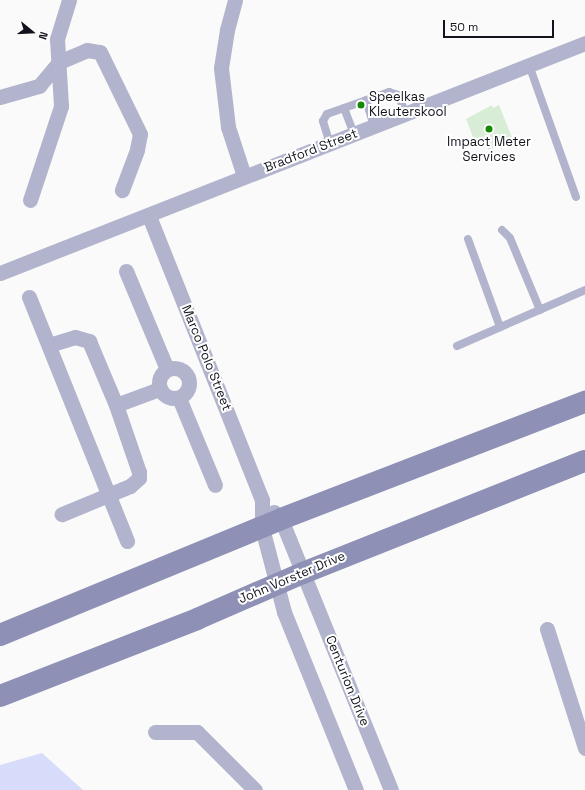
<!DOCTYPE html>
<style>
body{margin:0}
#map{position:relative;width:585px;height:790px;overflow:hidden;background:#fafafa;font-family:"Space Grotesk",sans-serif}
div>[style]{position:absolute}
.green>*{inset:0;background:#d8dcfb}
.building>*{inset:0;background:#d8edd6}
.lane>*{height:8px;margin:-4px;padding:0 4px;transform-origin:4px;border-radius:4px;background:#b1b4cc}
.street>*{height:15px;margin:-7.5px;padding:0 7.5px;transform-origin:7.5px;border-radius:7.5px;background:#b1b4cc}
.street>.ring{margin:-7.5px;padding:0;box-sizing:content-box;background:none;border:15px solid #b1b4cc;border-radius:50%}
.secondary>*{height:22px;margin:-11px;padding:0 11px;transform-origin:11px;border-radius:11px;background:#8e91b5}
.dots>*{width:11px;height:11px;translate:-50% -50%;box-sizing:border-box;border:2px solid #fff;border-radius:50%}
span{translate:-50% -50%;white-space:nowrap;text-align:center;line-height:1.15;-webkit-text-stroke:4px #fff;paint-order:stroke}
.poi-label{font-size:13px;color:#12131c}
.left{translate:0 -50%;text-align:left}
.street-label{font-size:13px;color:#12131c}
.north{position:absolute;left:12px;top:12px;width:40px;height:40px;-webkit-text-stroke:3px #fff;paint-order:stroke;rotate:108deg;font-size:11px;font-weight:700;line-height:16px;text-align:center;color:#12131c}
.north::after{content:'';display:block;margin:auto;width:14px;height:18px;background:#12131c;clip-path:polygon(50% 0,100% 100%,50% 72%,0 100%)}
.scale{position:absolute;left:443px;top:20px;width:111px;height:18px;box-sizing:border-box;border:2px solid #12131c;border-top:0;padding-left:5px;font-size:12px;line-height:14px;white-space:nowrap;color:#12131c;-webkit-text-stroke:3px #fff;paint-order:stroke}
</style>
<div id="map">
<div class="green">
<div style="clip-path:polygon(42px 753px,83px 790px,0 790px,0 765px)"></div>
</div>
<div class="building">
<div style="clip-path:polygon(492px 105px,493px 108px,499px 105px,513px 140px,488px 150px,487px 142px,486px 146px,479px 143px,480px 139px,475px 142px,466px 119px)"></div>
</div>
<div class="lane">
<div style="left:529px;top:65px;width:140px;rotate:70.4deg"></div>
<div style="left:366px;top:100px;width:27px;rotate:73deg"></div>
<div style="left:344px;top:108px;width:28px;rotate:69deg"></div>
<div style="left:330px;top:144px;width:24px;rotate:-107deg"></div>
<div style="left:323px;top:121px;width:8px;rotate:-60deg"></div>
<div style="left:327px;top:114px;width:66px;rotate:-19.5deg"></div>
<div style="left:389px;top:92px;width:9px;rotate:18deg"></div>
<div style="left:398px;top:95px;width:21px;rotate:67deg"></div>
<div style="left:502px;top:230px;width:11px;rotate:45deg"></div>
<div style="left:510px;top:238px;width:78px;rotate:67.4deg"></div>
<div style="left:468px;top:239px;width:94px;rotate:70deg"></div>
<div style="left:457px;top:346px;width:140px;rotate:-23.6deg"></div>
</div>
<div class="street">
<div style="left:235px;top:0;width:31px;rotate:105deg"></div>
<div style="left:227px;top:30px;width:38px;rotate:99deg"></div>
<div style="left:221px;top:68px;width:59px;rotate:83.2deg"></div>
<div style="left:228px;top:127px;width:52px;rotate:71.9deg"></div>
<div style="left:0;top:97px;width:41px;rotate:-15.8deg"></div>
<div style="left:39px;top:86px;width:31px;rotate:-50deg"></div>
<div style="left:59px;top:62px;width:30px;rotate:-23deg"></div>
<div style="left:87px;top:50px;width:13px;rotate:9deg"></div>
<div style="left:100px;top:52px;width:91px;rotate:64deg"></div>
<div style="left:140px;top:134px;width:16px;rotate:101deg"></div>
<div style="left:137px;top:150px;width:43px;rotate:110.6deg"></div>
<div style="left:30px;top:200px;width:99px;rotate:-71.7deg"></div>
<div style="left:61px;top:106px;width:67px;rotate:-93.4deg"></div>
<div style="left:57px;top:39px;width:41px;rotate:-72.9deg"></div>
<div style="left:149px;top:216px;width:306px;rotate:68.3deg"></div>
<div style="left:262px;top:500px;width:28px;rotate:90deg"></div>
<div style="left:262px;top:528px;width:87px;rotate:75.3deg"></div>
<div style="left:284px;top:612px;width:192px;rotate:68deg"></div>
<div style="left:126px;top:271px;width:106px;rotate:67.3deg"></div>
<div style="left:0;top:273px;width:629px;rotate:-21.46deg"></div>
<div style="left:29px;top:297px;width:263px;rotate:68.1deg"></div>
<div style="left:49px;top:345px;width:27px;rotate:-17deg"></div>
<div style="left:75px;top:337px;width:15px;rotate:16deg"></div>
<div style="left:89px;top:341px;width:69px;rotate:67.1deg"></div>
<div style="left:116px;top:405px;width:71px;rotate:71.1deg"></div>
<div style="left:139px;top:472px;width:6px;rotate:90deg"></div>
<div style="left:139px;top:478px;width:12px;rotate:138deg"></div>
<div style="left:130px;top:486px;width:74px;rotate:157.6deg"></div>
<div class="ring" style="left:159px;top:368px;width:15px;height:15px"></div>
<div style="left:179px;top:398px;width:94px;rotate:67.5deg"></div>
<div style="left:116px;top:405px;width:46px;rotate:-20.4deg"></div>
<div style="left:274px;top:512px;width:10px;rotate:45deg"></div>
<div style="left:281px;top:519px;width:292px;rotate:67.9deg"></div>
<div style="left:547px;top:629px;width:125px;rotate:72.3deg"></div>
<div style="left:155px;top:732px;width:42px"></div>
<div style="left:197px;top:732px;width:82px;rotate:45deg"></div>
</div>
<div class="secondary">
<div style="left:0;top:635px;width:304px;rotate:-22.4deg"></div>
<div style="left:281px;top:519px;width:326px;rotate:-21.1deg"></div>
<div style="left:0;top:696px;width:212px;rotate:-21.3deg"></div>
<div style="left:197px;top:619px;width:116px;rotate:-23.5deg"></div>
<div style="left:303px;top:573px;width:303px;rotate:-21.7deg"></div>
</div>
<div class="dots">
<div style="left:361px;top:105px;background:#158806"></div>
<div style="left:489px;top:129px;background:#158806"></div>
</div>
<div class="poi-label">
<span class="left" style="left:369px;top:105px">Speelkas<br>Kleuterskool</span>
<span style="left:489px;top:150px">Impact Meter<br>Services</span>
</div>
<div class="street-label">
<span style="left:311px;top:151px;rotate:-21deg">Bradford Street</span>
<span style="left:206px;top:358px;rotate:68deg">Marco Polo Street</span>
<span style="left:292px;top:578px;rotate:-23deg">John Vorster Drive</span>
<span style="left:347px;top:681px;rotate:68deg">Centurion Drive</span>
</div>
<div class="north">N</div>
<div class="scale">50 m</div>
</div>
